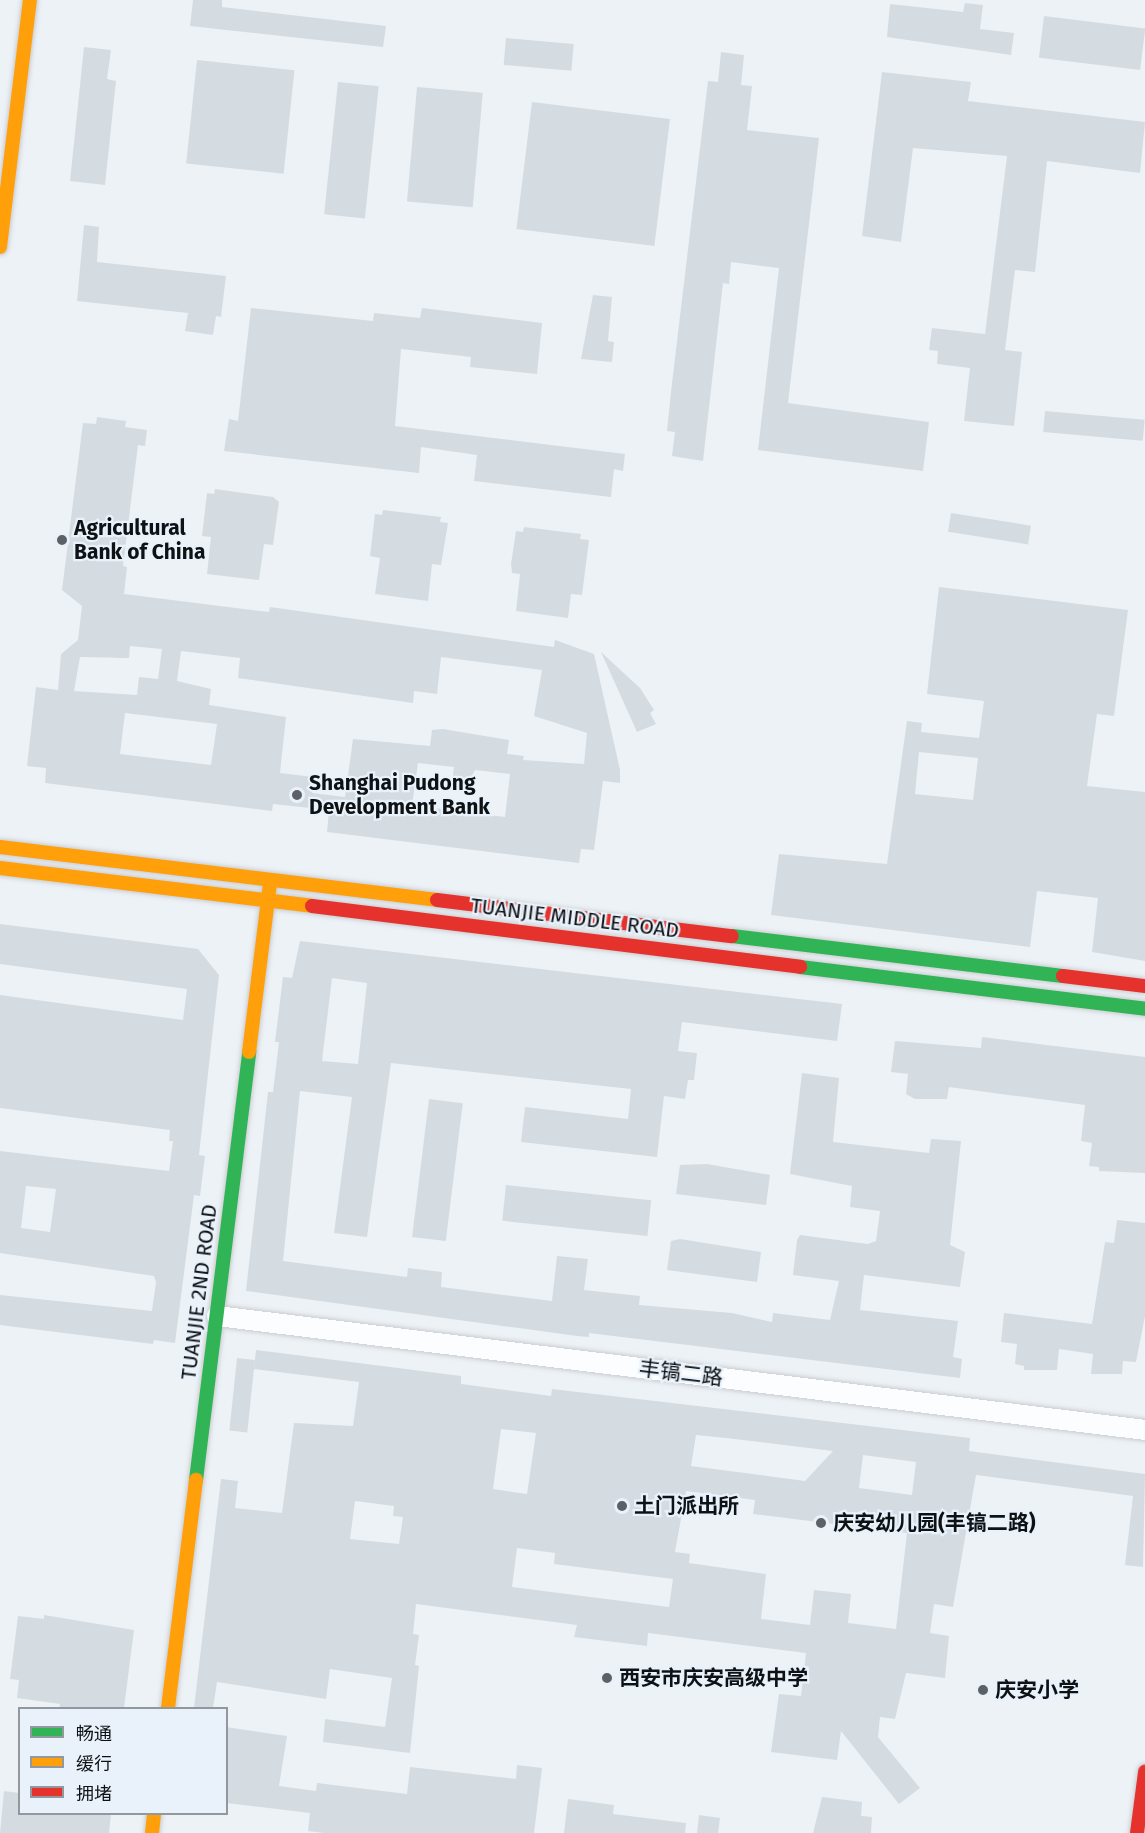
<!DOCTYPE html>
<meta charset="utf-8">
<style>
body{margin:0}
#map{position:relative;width:1145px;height:1833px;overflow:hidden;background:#edf2f6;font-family:"Fira Sans","Noto Sans SC",sans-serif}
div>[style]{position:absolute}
.building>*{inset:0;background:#d4dce2;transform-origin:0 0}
.roads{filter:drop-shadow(0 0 2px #cacdd1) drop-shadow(0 0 2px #cacdd1)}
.street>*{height:20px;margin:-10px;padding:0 10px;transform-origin:10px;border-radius:10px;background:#fcfdfe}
.fast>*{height:14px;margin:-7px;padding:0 7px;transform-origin:7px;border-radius:7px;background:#30b455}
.slow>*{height:14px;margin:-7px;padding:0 7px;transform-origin:7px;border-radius:7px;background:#ff9f0a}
.jam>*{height:14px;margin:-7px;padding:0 7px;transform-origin:7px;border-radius:7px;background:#e5322d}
.dots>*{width:16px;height:16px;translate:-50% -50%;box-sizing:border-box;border:3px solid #e9f2fa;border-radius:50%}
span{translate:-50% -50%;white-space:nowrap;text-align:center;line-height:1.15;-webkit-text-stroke:4.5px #e9f2fa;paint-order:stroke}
.poi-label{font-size:21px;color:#0f1215;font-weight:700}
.left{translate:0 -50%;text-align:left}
.street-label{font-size:21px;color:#0f1215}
.legend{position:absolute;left:18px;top:1707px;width:210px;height:108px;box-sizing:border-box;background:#e9f2fa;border:2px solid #92989e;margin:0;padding:8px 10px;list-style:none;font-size:18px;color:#0f1215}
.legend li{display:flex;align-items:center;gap:12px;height:30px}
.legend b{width:30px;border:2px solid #92989e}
</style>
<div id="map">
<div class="building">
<div style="clip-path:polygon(193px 0,222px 0,222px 7px,386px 26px,383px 47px,190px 26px)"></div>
<div style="clip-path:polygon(965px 3px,983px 5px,980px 29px,1014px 33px,1011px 55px,887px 37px,890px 4px,963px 12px)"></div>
<div style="left:1044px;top:16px;width:102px;height:42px;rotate:7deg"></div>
<div style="left:506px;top:38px;width:68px;height:27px;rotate:5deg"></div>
<div style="clip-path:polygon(84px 47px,111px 50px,107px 79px,116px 81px,105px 185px,70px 181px)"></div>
<div style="clip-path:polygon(721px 52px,744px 55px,741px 85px,752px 86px,747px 130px,819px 138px,788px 403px,929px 422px,923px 471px,758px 450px,779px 268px,731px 262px,729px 284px,723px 283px,703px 461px,672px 456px,675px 432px,667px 431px,671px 392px,708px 81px,718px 82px)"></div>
<div style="left:197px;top:60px;width:98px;height:104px;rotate:6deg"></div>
<div style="clip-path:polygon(882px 72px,971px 82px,968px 101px,1145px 122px,1140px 173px,1047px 161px,1035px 272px,1015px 270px,1005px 350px,1022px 352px,1014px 426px,964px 421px,970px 368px,937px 364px,938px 351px,929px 350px,932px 328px,985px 334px,1007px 156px,913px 148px,901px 242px,862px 236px)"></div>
<div style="left:338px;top:82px;width:41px;height:133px;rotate:6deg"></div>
<div style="left:417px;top:87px;width:66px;height:115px;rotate:5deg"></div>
<div style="left:532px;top:102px;width:139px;height:128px;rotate:7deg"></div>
<div style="clip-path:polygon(84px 225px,99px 227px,97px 262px,226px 276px,221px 317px,216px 316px,213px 335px,185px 331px,188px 313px,77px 301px)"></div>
<div style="clip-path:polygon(593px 295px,612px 297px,608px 341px,614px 342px,612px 362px,581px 359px)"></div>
<div style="clip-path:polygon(251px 308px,373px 321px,374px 313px,420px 318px,422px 308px,542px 323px,537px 374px,470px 367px,471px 357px,401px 349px,395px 426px,625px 454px,623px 471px,614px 469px,611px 497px,474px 481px,477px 455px,421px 447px,419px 473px,224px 451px,229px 419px,238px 421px)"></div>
<div style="left:1045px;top:411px;width:100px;height:21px;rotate:5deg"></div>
<div style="clip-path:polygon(evenodd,97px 417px,126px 421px,125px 427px,147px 430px,145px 446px,138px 445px,123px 566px,127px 567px,124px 594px,269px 612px,270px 607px,554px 647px,555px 640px,594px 654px,620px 770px,620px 783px,603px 781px,594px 850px,581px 849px,579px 863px,327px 832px,329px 810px,273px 804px,272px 811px,45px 783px,46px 768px,27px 766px,36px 687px,58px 690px,61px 654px,78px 640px,82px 606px,62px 590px,83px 423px,96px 424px,97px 417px,130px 646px,162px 649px,158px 679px,139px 677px,137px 695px,74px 691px,80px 657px,129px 658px,130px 646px,97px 417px,181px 651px,240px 658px,238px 678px,413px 703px,414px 691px,437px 694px,441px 657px,542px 670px,534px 716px,587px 733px,584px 764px,523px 760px,524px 756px,507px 754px,509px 740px,443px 729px,432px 730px,430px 746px,353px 739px,345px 797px,312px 793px,314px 777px,280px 773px,286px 717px,209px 705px,211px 689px,177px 681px,181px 651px,97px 417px,125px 713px,217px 724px,211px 765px,120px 754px,125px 713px,97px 417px,418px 763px,454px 767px,452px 782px,467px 784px,475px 770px,510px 774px,505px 817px,412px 805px,418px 763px)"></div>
<div style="clip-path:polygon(215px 489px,273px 497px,279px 502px,273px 545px,264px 544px,259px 580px,207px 574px,211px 537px,202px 536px,207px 493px,214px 494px)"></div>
<div style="clip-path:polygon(383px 510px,441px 517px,440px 522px,448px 523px,441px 565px,432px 564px,428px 601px,375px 594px,380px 558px,370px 556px,375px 514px,382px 515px)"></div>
<div style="left:951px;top:513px;width:81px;height:19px;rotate:9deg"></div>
<div style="clip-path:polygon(524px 527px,581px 534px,580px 539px,589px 540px,582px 595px,571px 594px,568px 618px,516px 611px,520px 574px,512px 573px,511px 564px,516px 531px,523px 532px)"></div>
<div style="clip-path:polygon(evenodd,939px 587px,1128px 610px,1114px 716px,1097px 714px,1087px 786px,1145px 792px,1145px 961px,1092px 952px,1098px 898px,1037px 891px,1030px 947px,771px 915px,779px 854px,887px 864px,907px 721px,922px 723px,921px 732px,979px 738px,984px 701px,927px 694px,939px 587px,919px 752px,978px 758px,973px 800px,915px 794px,919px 752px)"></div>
<div style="clip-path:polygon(601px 652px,640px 688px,654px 710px,650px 713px,656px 724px,637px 732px)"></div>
<div style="clip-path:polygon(evenodd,0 924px,198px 949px,219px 975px,199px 1155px,205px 1156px,200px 1196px,194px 1195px,175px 1343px,154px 1340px,153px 1344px,0 1325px,0 1295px,152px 1311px,156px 1282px,154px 1276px,0 1253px,0 1151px,169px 1171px,173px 1141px,169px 1141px,170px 1130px,0 1108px,0 995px,183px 1020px,187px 989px,0 964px,0 924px,26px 1186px,56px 1189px,50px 1232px,21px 1228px,26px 1186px)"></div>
<div style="clip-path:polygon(evenodd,300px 941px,842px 1004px,837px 1041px,682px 1022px,678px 1051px,697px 1053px,694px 1080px,688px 1080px,685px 1099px,664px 1096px,657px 1157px,521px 1142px,525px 1107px,628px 1119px,631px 1089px,391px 1063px,367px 1237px,334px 1233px,352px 1097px,300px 1091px,283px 1261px,407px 1277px,408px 1268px,442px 1272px,441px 1287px,552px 1301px,557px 1256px,588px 1259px,584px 1290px,640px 1296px,639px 1305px,732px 1313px,772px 1322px,773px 1313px,830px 1320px,839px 1281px,793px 1275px,797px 1240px,800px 1235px,868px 1244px,876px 1241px,880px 1211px,850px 1207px,852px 1186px,790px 1174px,802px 1073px,839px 1078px,833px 1142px,929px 1153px,931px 1139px,961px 1141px,950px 1245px,965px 1252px,960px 1287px,864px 1275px,860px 1310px,958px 1321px,953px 1357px,962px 1359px,960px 1378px,589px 1333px,589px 1337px,577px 1336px,246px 1291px,268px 1092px,273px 1092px,279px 1042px,275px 1042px,283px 977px,292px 978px,300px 941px,332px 978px,367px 983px,358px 1064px,322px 1061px,332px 978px)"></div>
<div style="clip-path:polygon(982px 1037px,1145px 1057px,1145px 1173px,1099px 1171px,1099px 1167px,1089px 1166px,1092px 1143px,1081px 1141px,1085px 1105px,949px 1087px,947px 1099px,915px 1099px,906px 1094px,908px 1074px,891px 1072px,895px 1041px,981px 1048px)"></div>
<div style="left:429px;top:1099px;width:34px;height:139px;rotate:7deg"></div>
<div style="clip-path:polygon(707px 1164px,770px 1175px,766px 1205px,676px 1194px,680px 1165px)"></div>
<div style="left:506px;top:1185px;width:146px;height:36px;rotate:6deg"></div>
<div style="clip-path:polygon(1117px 1220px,1145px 1223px,1145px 1316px,1136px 1362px,1123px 1361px,1122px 1374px,1091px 1374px,1093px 1354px,1059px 1349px,1057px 1370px,1024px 1370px,1024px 1366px,1015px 1364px,1017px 1344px,1001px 1342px,1004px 1313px,1092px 1324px,1105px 1242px,1114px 1243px)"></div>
<div style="clip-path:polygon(680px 1239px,761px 1252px,757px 1282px,667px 1270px,671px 1241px)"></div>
<div style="clip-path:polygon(evenodd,256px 1350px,461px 1376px,461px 1384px,551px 1396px,552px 1389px,970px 1438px,969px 1451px,1145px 1474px,1143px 1567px,1125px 1565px,1133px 1496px,976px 1475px,953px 1607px,934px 1604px,930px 1633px,949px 1636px,945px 1678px,906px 1673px,895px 1719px,880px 1717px,878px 1737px,920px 1788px,899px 1804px,841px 1731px,837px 1760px,771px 1752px,779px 1694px,801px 1696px,806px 1653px,648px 1633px,647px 1646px,574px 1637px,577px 1625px,416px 1604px,413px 1634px,419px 1635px,415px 1665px,419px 1666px,410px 1753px,323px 1742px,325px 1719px,385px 1727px,392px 1678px,330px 1669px,326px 1699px,217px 1682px,213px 1708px,194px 1708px,221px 1479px,238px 1481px,235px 1508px,282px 1513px,294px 1423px,353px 1426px,359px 1382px,254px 1369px,256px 1350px,501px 1429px,536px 1433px,527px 1494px,493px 1489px,501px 1429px,256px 1350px,696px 1435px,726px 1438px,833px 1451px,805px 1481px,691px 1466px,696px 1435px,256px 1350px,863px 1455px,916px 1462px,912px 1495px,859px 1488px,863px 1455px,256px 1350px,686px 1491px,755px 1500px,753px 1514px,907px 1533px,896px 1629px,848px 1623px,851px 1594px,814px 1590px,810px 1625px,761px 1619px,766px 1574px,689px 1563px,690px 1554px,675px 1552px,686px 1491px,256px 1350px,355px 1501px,394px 1506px,393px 1516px,403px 1517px,399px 1544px,350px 1539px,355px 1501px,256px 1350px,517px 1548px,555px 1553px,554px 1564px,673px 1579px,669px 1607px,512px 1587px,517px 1548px)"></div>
<div style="left:237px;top:1358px;width:18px;height:73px;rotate:6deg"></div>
<div style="clip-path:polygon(44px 1615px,134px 1630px,124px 1708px,59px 1708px,60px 1704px,17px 1698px,19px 1680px,10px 1679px,18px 1616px,44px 1619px)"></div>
<div style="clip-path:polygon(226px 1727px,287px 1736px,279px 1786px,316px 1791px,317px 1783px,407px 1794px,410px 1767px,516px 1779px,517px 1765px,542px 1768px,534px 1833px,324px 1833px,308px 1831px,310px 1813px,226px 1803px)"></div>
<div style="clip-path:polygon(4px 1791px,20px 1793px,20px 1814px,111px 1814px,109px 1833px,0 1833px)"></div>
<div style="clip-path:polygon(822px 1797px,862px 1802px,861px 1816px,872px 1817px,871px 1833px,813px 1833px)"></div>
<div style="clip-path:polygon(568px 1799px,614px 1805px,613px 1814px,686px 1823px,685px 1833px,564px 1833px)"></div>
<div style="clip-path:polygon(699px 1815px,720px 1818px,718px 1833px,697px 1833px)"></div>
</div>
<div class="roads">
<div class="street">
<div style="left:217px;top:1316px;width:935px;rotate:7deg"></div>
</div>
<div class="fast">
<div style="left:732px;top:936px;width:333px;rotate:6.9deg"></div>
<div style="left:800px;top:967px;width:348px;rotate:6.9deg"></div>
<div style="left:196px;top:1480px;width:431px;rotate:-82.9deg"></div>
</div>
<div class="slow">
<div style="left:0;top:247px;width:249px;rotate:-83.1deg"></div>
<div style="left:0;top:847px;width:440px;rotate:6.9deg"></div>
<div style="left:0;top:868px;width:314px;rotate:6.9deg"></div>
<div style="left:249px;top:1052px;width:169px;rotate:-82.9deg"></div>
<div style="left:168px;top:1708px;width:230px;rotate:-83deg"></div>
<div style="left:152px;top:1833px;width:19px;rotate:-84deg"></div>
</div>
<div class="jam">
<div style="left:437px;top:900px;width:297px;rotate:7deg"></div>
<div style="left:312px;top:906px;width:492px;rotate:7.1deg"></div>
<div style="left:1063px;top:976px;width:83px;rotate:7deg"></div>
<div style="left:1137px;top:1833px;width:62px;rotate:-82.5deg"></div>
</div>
</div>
<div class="dots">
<div style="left:62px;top:540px;background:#5d6064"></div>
<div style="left:297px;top:795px;background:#5d6064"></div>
<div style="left:622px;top:1506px;background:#5d6064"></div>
<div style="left:821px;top:1523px;background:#5d6064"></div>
<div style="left:607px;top:1678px;background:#5d6064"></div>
<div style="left:983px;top:1690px;background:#5d6064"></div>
</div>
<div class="poi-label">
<span class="left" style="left:74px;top:540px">Agricultural<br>Bank of China</span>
<span class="left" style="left:309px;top:795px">Shanghai Pudong<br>Development Bank</span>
<span class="left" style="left:634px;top:1506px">土门派出所</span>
<span class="left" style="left:833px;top:1523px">庆安幼儿园(丰镐二路)</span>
<span class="left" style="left:619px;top:1678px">西安市庆安高级中学</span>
<span class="left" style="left:995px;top:1690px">庆安小学</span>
</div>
<div class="street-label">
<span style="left:575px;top:918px;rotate:7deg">TUANJIE MIDDLE ROAD</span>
<span style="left:199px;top:1292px;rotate:-83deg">TUANJIE 2ND ROAD</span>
<span style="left:681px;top:1373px;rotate:7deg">丰镐二路</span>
</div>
<ul class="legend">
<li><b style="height:8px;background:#30b455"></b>畅通</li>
<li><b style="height:8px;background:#ff9f0a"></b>缓行</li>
<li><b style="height:8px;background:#e5322d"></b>拥堵</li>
</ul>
</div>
